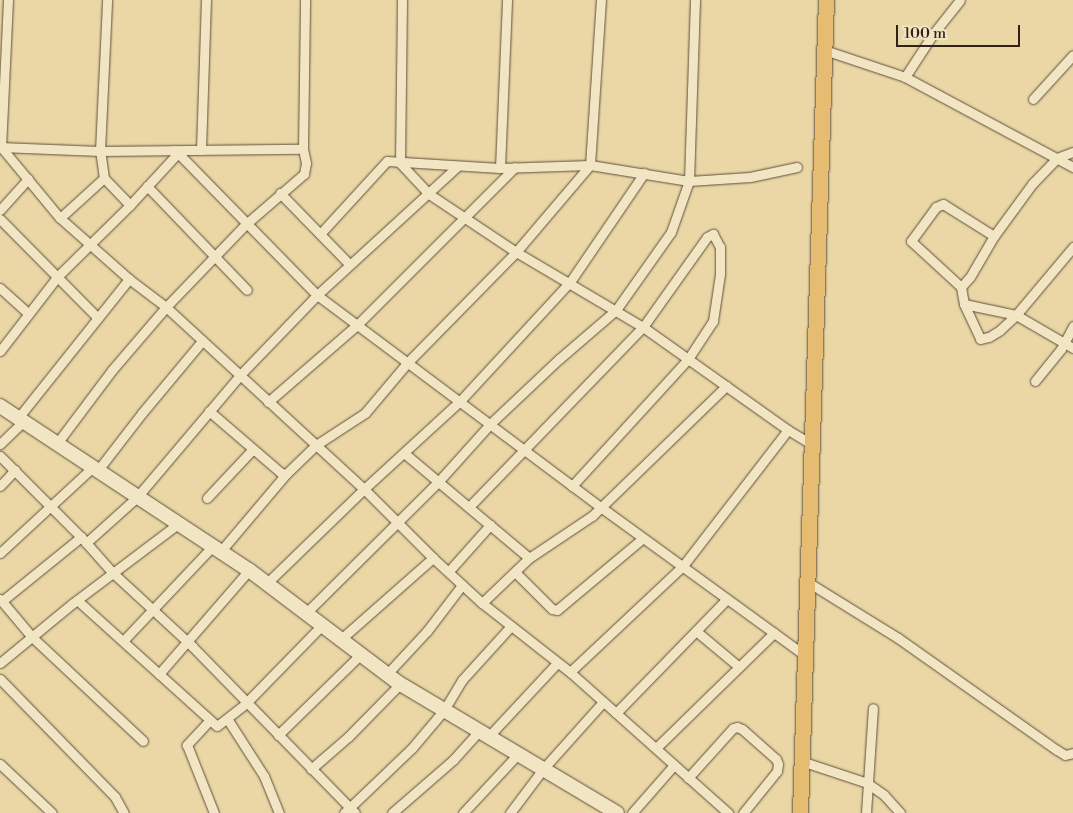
<!DOCTYPE html>
<style>
body{margin:0}
#map{position:relative;width:1073px;height:813px;overflow:hidden;background:#ead7a5;font-family:"Libre Bodoni",serif}
div>[style]{position:absolute}
.roads{filter:drop-shadow(0 0 1px #5e4f3d) drop-shadow(0 0 1px #5e4f3d)}
.street>*{height:9px;margin:-4.5px;padding:0 4.5px;transform-origin:4.5px;border-radius:4.5px;background:#f1e5c4}
.secondary>*{height:14px;margin:-7px;padding:0 7px;transform-origin:7px;border-radius:7px;background:#f1e5c4}
.primary>*{height:15px;margin:-7.5px;padding:0 7.5px;transform-origin:7.5px;border-radius:7.5px;background:#e5bc72}
span{translate:-50% -50%;white-space:nowrap;text-align:center;line-height:1.15;-webkit-text-stroke:4px #f1e5c4;paint-order:stroke}
.scale{position:absolute;left:896px;top:25px;width:124px;height:22px;box-sizing:border-box;border:2px solid #30221a;border-top:0;padding-left:6px;font-size:15px;line-height:18px;white-space:nowrap;color:#30221a;-webkit-text-stroke:4px #f1e5c4;paint-order:stroke}
</style>
<div id="map">
<div class="roads">
<div class="street">
<div style="left:8px;top:0;width:147px;rotate:92.7deg"></div>
<div style="left:1px;top:147px;width:92px;rotate:50.3deg"></div>
<div style="left:60px;top:218px;width:92px;rotate:41.5deg"></div>
<div style="left:129px;top:279px;width:46px;rotate:37.1deg"></div>
<div style="left:166px;top:307px;width:269px;rotate:42.6deg"></div>
<div style="left:364px;top:489px;width:98px;rotate:45deg"></div>
<div style="left:433px;top:558px;width:67px;rotate:42.6deg"></div>
<div style="left:482px;top:603px;width:112px;rotate:38.1deg"></div>
<div style="left:570px;top:672px;width:212px;rotate:41.7deg"></div>
<div style="left:402px;top:0;width:163px;rotate:90.7deg"></div>
<div style="left:400px;top:163px;width:42px;rotate:46.9deg"></div>
<div style="left:429px;top:194px;width:105px;rotate:33.7deg"></div>
<div style="left:516px;top:252px;width:147px;rotate:30.6deg"></div>
<div style="left:643px;top:327px;width:178px;rotate:35.4deg"></div>
<div style="left:788px;top:430px;width:27px;rotate:31deg"></div>
<div style="left:824px;top:50px;width:85px;rotate:18.4deg"></div>
<div style="left:905px;top:77px;width:191px;rotate:28.2deg"></div>
<div style="left:905px;top:77px;width:51px;rotate:-56.9deg"></div>
<div style="left:933px;top:34px;width:43px;rotate:-51.5deg"></div>
<div style="left:1033px;top:99px;width:59px;rotate:-47.7deg"></div>
<div style="left:0;top:147px;width:100px;rotate:2.3deg"></div>
<div style="left:100px;top:151px;width:203px;rotate:-0.6deg"></div>
<div style="left:175px;top:150px;width:203px;rotate:45.6deg"></div>
<div style="left:317px;top:295px;width:356px;rotate:36.8deg"></div>
<div style="left:602px;top:508px;width:250px;rotate:36deg"></div>
<div style="left:201px;top:150px;width:150px;rotate:-88.1deg"></div>
<div style="left:500px;top:168px;width:168px;rotate:-87.6deg"></div>
<div style="left:147px;top:186px;width:144px;rotate:46.1deg"></div>
<div style="left:280px;top:193px;width:99px;rotate:45.8deg"></div>
<div style="left:130px;top:205px;width:71px;rotate:-47.3deg"></div>
<div style="left:0;top:210px;width:42px;rotate:-47.9deg"></div>
<div style="left:60px;top:218px;width:59px;rotate:-42.3deg"></div>
<div style="left:104px;top:178px;width:27px;rotate:-98deg"></div>
<div style="left:100px;top:151px;width:151px;rotate:-87.3deg"></div>
<div style="left:0;top:219px;width:139px;rotate:45.3deg"></div>
<div style="left:320px;top:234px;width:99px;rotate:-47.5deg"></div>
<div style="left:387px;top:161px;width:113px;rotate:3.5deg"></div>
<div style="left:500px;top:168px;width:90px;rotate:-1.9deg"></div>
<div style="left:590px;top:165px;width:100px;rotate:9.2deg"></div>
<div style="left:689px;top:181px;width:61px;rotate:-3.8deg"></div>
<div style="left:750px;top:177px;width:48px;rotate:-12deg"></div>
<div style="left:994px;top:236px;width:60px;rotate:-147.9deg"></div>
<div style="left:943px;top:204px;width:8px;rotate:157deg"></div>
<div style="left:936px;top:207px;width:42px;rotate:126.3deg"></div>
<div style="left:911px;top:241px;width:68px;rotate:42.6deg"></div>
<div style="left:961px;top:287px;width:17px;rotate:80deg"></div>
<div style="left:964px;top:304px;width:38px;rotate:65deg"></div>
<div style="left:980px;top:339px;width:9px;rotate:-13deg"></div>
<div style="left:989px;top:337px;width:13px;rotate:-32deg"></div>
<div style="left:1000px;top:330px;width:22px;rotate:-43deg"></div>
<div style="left:1016px;top:315px;width:89px;rotate:-50deg"></div>
<div style="left:961px;top:287px;width:13px;rotate:-48deg"></div>
<div style="left:970px;top:277px;width:48px;rotate:-59.7deg"></div>
<div style="left:994px;top:236px;width:64px;rotate:-53.8deg"></div>
<div style="left:1032px;top:184px;width:36px;rotate:-46deg"></div>
<div style="left:1057px;top:158px;width:17px;rotate:-21deg"></div>
<div style="left:0;top:288px;width:38px;rotate:42deg"></div>
<div style="left:964px;top:304px;width:53px;rotate:11.9deg"></div>
<div style="left:1016px;top:315px;width:66px;rotate:30.1deg"></div>
<div style="left:0;top:351px;width:95px;rotate:-52.3deg"></div>
<div style="left:58px;top:276px;width:101px;rotate:-44.6deg"></div>
<div style="left:130px;top:205px;width:37px;rotate:-134deg"></div>
<div style="left:1035px;top:381px;width:41px;rotate:-50.9deg"></div>
<div style="left:1061px;top:349px;width:26px;rotate:-62deg"></div>
<div style="left:268px;top:402px;width:118px;rotate:-40.9deg"></div>
<div style="left:357px;top:325px;width:223px;rotate:-45deg"></div>
<div style="left:209px;top:411px;width:95px;rotate:40.7deg"></div>
<div style="left:281px;top:473px;width:5px;rotate:11deg"></div>
<div style="left:18px;top:418px;width:178px;rotate:-51.4deg"></div>
<div style="left:58px;top:442px;width:90px;rotate:-53.1deg"></div>
<div style="left:112px;top:370px;width:83px;rotate:-49.4deg"></div>
<div style="left:166px;top:307px;width:115px;rotate:-46.1deg"></div>
<div style="left:246px;top:224px;width:77px;rotate:-40.8deg"></div>
<div style="left:304px;top:174px;width:11px;rotate:-80deg"></div>
<div style="left:306px;top:163px;width:14px;rotate:-102deg"></div>
<div style="left:303px;top:149px;width:149px;rotate:-89.2deg"></div>
<div style="left:0;top:444px;width:33px;rotate:-44deg"></div>
<div style="left:404px;top:453px;width:163px;rotate:40deg"></div>
<div style="left:0;top:456px;width:115px;rotate:45deg"></div>
<div style="left:81px;top:537px;width:48px;rotate:48.4deg"></div>
<div style="left:113px;top:573px;width:108px;rotate:42.7deg"></div>
<div style="left:192px;top:646px;width:233px;rotate:45.7deg"></div>
<div style="left:98px;top:470px;width:72px;rotate:-52.3deg"></div>
<div style="left:142px;top:413px;width:94px;rotate:-50.2deg"></div>
<div style="left:0;top:486px;width:22px;rotate:-47deg"></div>
<div style="left:207px;top:498px;width:67px;rotate:-46.8deg"></div>
<div style="left:469px;top:507px;width:250px;rotate:-46deg"></div>
<div style="left:643px;top:327px;width:110px;rotate:-54.6deg"></div>
<div style="left:707px;top:237px;width:7px;rotate:-27deg"></div>
<div style="left:713px;top:234px;width:15px;rotate:62deg"></div>
<div style="left:720px;top:247px;width:27px;rotate:90deg"></div>
<div style="left:720px;top:274px;width:48px;rotate:98.5deg"></div>
<div style="left:713px;top:321px;width:45px;rotate:123.3deg"></div>
<div style="left:688px;top:359px;width:172px;rotate:132.4deg"></div>
<div style="left:86px;top:543px;width:69px;rotate:-42deg"></div>
<div style="left:137px;top:497px;width:160px;rotate:-49.8deg"></div>
<div style="left:240px;top:375px;width:111px;rotate:-46.1deg"></div>
<div style="left:317px;top:295px;width:191px;rotate:-42.5deg"></div>
<div style="left:220px;top:552px;width:102px;rotate:-49.8deg"></div>
<div style="left:286px;top:474px;width:42px;rotate:-44deg"></div>
<div style="left:316px;top:445px;width:59px;rotate:-33.1deg"></div>
<div style="left:365px;top:413px;width:67px;rotate:-49.9deg"></div>
<div style="left:408px;top:362px;width:154px;rotate:-45.5deg"></div>
<div style="left:516px;top:252px;width:114px;rotate:-49.6deg"></div>
<div style="left:590px;top:165px;width:165px;rotate:-86.2deg"></div>
<div style="left:0;top:553px;width:127px;rotate:-42.8deg"></div>
<div style="left:449px;top:571px;width:62px;rotate:-48.3deg"></div>
<div style="left:515px;top:572px;width:52px;rotate:45deg"></div>
<div style="left:552px;top:609px;width:5px;rotate:11deg"></div>
<div style="left:557px;top:610px;width:112px;rotate:-39.9deg"></div>
<div style="left:806px;top:581px;width:108px;rotate:31.8deg"></div>
<div style="left:898px;top:638px;width:194px;rotate:35.2deg"></div>
<div style="left:1057px;top:750px;width:9px;rotate:32deg"></div>
<div style="left:1065px;top:755px;width:8px;rotate:-14deg"></div>
<div style="left:267px;top:583px;width:135px;rotate:-44.1deg"></div>
<div style="left:364px;top:489px;width:130px;rotate:-42.5deg"></div>
<div style="left:460px;top:401px;width:162px;rotate:-47.3deg"></div>
<div style="left:570px;top:282px;width:132px;rotate:-55.8deg"></div>
<div style="left:0;top:599px;width:50px;rotate:49.9deg"></div>
<div style="left:32px;top:637px;width:152px;rotate:43.1deg"></div>
<div style="left:77px;top:600px;width:188px;rotate:42deg"></div>
<div style="left:217px;top:726px;width:37px;rotate:-38deg"></div>
<div style="left:246px;top:703px;width:109px;rotate:-45.7deg"></div>
<div style="left:2px;top:601px;width:102px;rotate:-39deg"></div>
<div style="left:482px;top:603px;width:65px;rotate:-43.8deg"></div>
<div style="left:529px;top:558px;width:76px;rotate:-33.7deg"></div>
<div style="left:592px;top:516px;width:187px;rotate:-44.1deg"></div>
<div style="left:306px;top:613px;width:186px;rotate:-44.8deg"></div>
<div style="left:438px;top:482px;width:78px;rotate:-48.1deg"></div>
<div style="left:490px;top:424px;width:95px;rotate:-43.3deg"></div>
<div style="left:559px;top:359px;width:75px;rotate:-40.7deg"></div>
<div style="left:616px;top:310px;width:95px;rotate:-54.8deg"></div>
<div style="left:671px;top:232px;width:54px;rotate:-70.6deg"></div>
<div style="left:689px;top:181px;width:181px;rotate:-88.1deg"></div>
<div style="left:696px;top:631px;width:56px;rotate:39.9deg"></div>
<div style="left:341px;top:639px;width:123px;rotate:-41.4deg"></div>
<div style="left:123px;top:641px;width:129px;rotate:-46.6deg"></div>
<div style="left:0;top:663px;width:94px;rotate:-39.4deg"></div>
<div style="left:73px;top:603px;width:131px;rotate:-37deg"></div>
<div style="left:570px;top:672px;width:154px;rotate:-43.2deg"></div>
<div style="left:682px;top:567px;width:173px;rotate:-52.3deg"></div>
<div style="left:159px;top:674px;width:138px;rotate:-49.1deg"></div>
<div style="left:387px;top:674px;width:59px;rotate:-47.1deg"></div>
<div style="left:427px;top:631px;width:58px;rotate:-52.7deg"></div>
<div style="left:0;top:679px;width:165px;rotate:45.7deg"></div>
<div style="left:115px;top:797px;width:18px;rotate:61deg"></div>
<div style="left:616px;top:713px;width:159px;rotate:-45.8deg"></div>
<div style="left:228px;top:720px;width:67px;rotate:57.3deg"></div>
<div style="left:264px;top:776px;width:40px;rotate:68deg"></div>
<div style="left:209px;top:721px;width:33px;rotate:133deg"></div>
<div style="left:187px;top:745px;width:73px;rotate:68.3deg"></div>
<div style="left:278px;top:735px;width:116px;rotate:-44.3deg"></div>
<div style="left:489px;top:736px;width:100px;rotate:-47deg"></div>
<div style="left:656px;top:748px;width:165px;rotate:-44.3deg"></div>
<div style="left:801px;top:761px;width:70px;rotate:18.4deg"></div>
<div style="left:867px;top:783px;width:21px;rotate:35deg"></div>
<div style="left:884px;top:795px;width:24px;rotate:48deg"></div>
<div style="left:0;top:764px;width:71px;rotate:43.3deg"></div>
<div style="left:311px;top:769px;width:49px;rotate:-40.9deg"></div>
<div style="left:348px;top:737px;width:74px;rotate:-45.5deg"></div>
<div style="left:688px;top:778px;width:67px;rotate:-48deg"></div>
<div style="left:733px;top:728px;width:4px;rotate:-14deg"></div>
<div style="left:737px;top:727px;width:5px;rotate:22deg"></div>
<div style="left:742px;top:729px;width:45px;rotate:41.4deg"></div>
<div style="left:776px;top:759px;width:5px;rotate:68deg"></div>
<div style="left:778px;top:764px;width:7px;rotate:98deg"></div>
<div style="left:777px;top:771px;width:54px;rotate:129deg"></div>
<div style="left:344px;top:813px;width:94px;rotate:-43.7deg"></div>
<div style="left:412px;top:748px;width:50px;rotate:-49.9deg"></div>
<div style="left:444px;top:710px;width:35px;rotate:-59deg"></div>
<div style="left:462px;top:680px;width:73px;rotate:-47.8deg"></div>
<div style="left:392px;top:813px;width:81px;rotate:-41deg"></div>
<div style="left:453px;top:760px;width:39px;rotate:-48deg"></div>
<div style="left:463px;top:813px;width:81px;rotate:-47deg"></div>
<div style="left:510px;top:813px;width:55px;rotate:-53.1deg"></div>
<div style="left:543px;top:769px;width:90px;rotate:-48.2deg"></div>
<div style="left:632px;top:813px;width:64px;rotate:-48.8deg"></div>
<div style="left:866px;top:813px;width:105px;rotate:-86.2deg"></div>
</div>
<div class="secondary">
<div style="left:0;top:406px;width:298px;rotate:33.4deg"></div>
<div style="left:249px;top:570px;width:186px;rotate:37.1deg"></div>
<div style="left:397px;top:682px;width:256px;rotate:30.8deg"></div>
</div>
<div class="primary">
<div style="left:800px;top:813px;width:813px;rotate:-88.17deg"></div>
</div>
</div>
<div class="scale">100 m</div>
</div>
